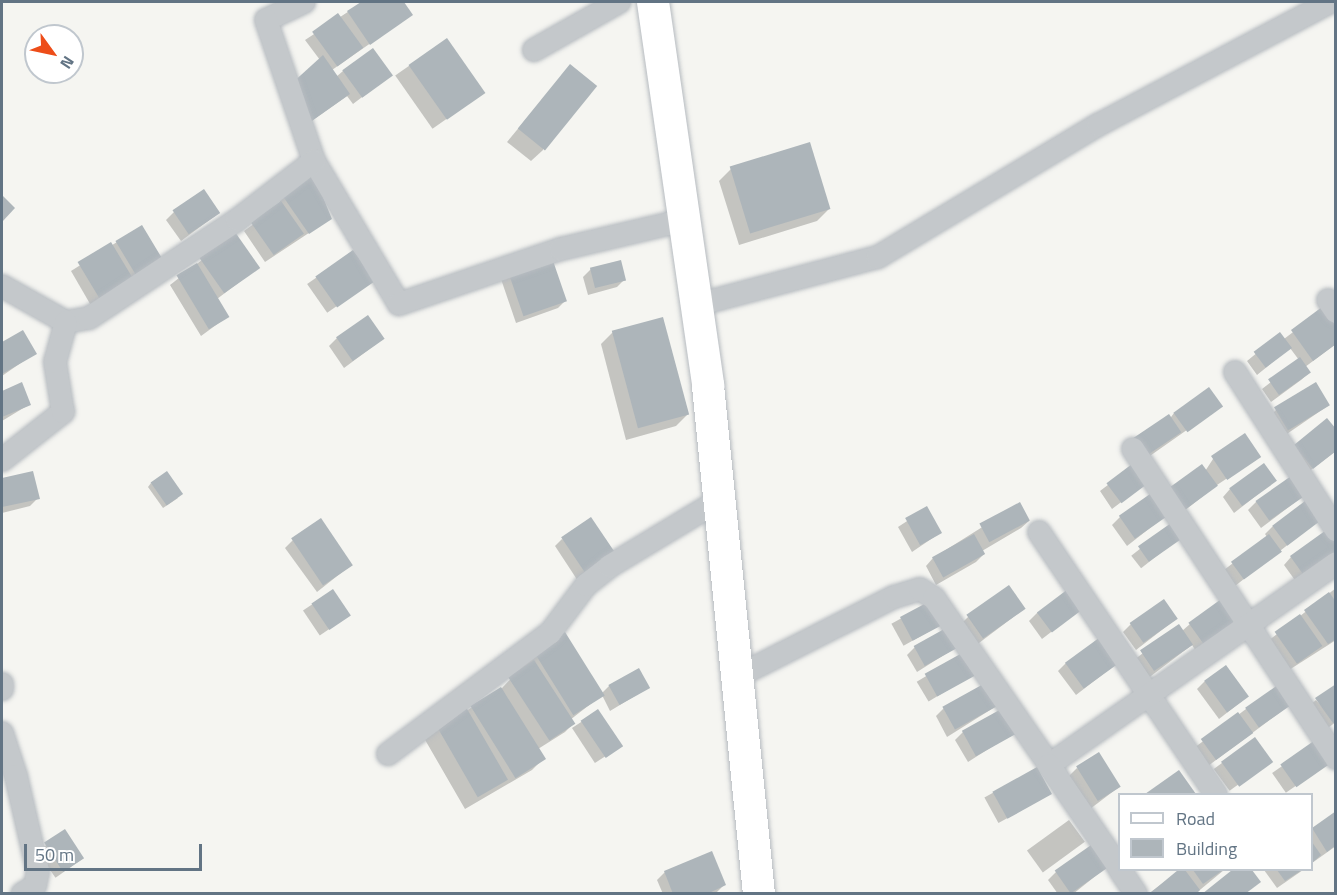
<!DOCTYPE html>
<style>
body{margin:0}
#map{position:relative;width:1337px;height:895px;overflow:hidden;background:#f5f5f1;font-family:"Titillium Web",sans-serif}
div>[style]{position:absolute}
.shadow>*{inset:0;background:#0003;transform-origin:0 0}
.building>*{inset:0;background:#adb5ba;transform-origin:0 0}
.roads{filter:drop-shadow(0 0 2px #b6bbc0) drop-shadow(0 0 2px #b6bbc0)}
.street>*{height:22px;margin:-11px;padding:0 11px;transform-origin:11px;border-radius:11px;background:#c4c8cb}
.secondary>*{height:32px;margin:-16px;padding:0 16px;transform-origin:16px;border-radius:16px;background:#fff}
span{translate:-50% -50%;white-space:nowrap;text-align:center;line-height:1.15;-webkit-text-stroke:6px #fff;paint-order:stroke}
.frame{position:absolute;inset:0;border:3px solid #627484;pointer-events:none}
.legend{position:absolute;left:1118px;top:793px;width:195px;height:78px;box-sizing:border-box;background:#fff;border:2px solid #c0c7ce;margin:0;padding:8px 10px;list-style:none;font-size:18px;color:#627484}
.legend li{display:flex;align-items:center;gap:12px;height:30px}
.legend b{width:30px;border:2px solid #c0c7ce}
.north{position:absolute;left:24px;top:24px;width:60px;height:60px;box-sizing:border-box;background:#fff;border:2px solid #c0c7ce;border-radius:50%;rotate:123deg;font-size:16px;font-weight:700;line-height:24px;text-align:center;color:#627484}
.north::after{content:'';display:block;margin:auto;width:21px;height:27px;background:#ed4d19;clip-path:polygon(50% 0,100% 100%,50% 72%,0 100%)}
.scale{position:absolute;left:24px;top:844px;width:178px;height:27px;box-sizing:border-box;border:3px solid #627484;border-top:0;padding-left:8px;font-size:18px;line-height:21px;white-space:nowrap;color:#627484;-webkit-text-stroke:4px #fff;paint-order:stroke}
</style>
<div id="map">
<div class="shadow">
<div style="clip-path:polygon(363px 2px,402px 2px,411px 15px,332px 70px,336px 77px,343px 71px,391px 75px,353px 104px,347px 96px,300px 129px,320px 60px,305px 40px)"></div>
<div style="left:446px;top:40px;width:65px;height:62px;rotate:55deg"></div>
<div style="clip-path:polygon(570px 66px,543px 150px,531px 161px,507px 142px)"></div>
<div style="clip-path:polygon(731px 169px,829px 209px,817px 221px,739px 245px,719px 181px)"></div>
<div style="clip-path:polygon(283px 196px,330px 219px,265px 262px,244px 231px,277px 207px)"></div>
<div style="clip-path:polygon(174px 212px,219px 213px,181px 241px,166px 220px)"></div>
<div style="clip-path:polygon(235px 234px,258px 268px,217px 299px,227px 317px,201px 336px,170px 285px)"></div>
<div style="clip-path:polygon(117px 242px,162px 261px,93px 309px,71px 271px)"></div>
<div style="left:353px;top:252px;width:35px;height:56px;rotate:55deg"></div>
<div style="clip-path:polygon(591px 269px,625px 279px,617px 287px,588px 295px,583px 277px)"></div>
<div style="clip-path:polygon(509px 272px,566px 300px,558px 308px,516px 323px,501px 279px)"></div>
<div style="clip-path:polygon(1322px 310px,1336px 329px,1336px 344px,1305px 367px,1309px 373px,1301px 380px,1271px 402px,1262px 389px,1299px 360px,1290px 348px,1257px 375px,1247px 361px,1280px 334px,1284px 339px)"></div>
<div style="clip-path:polygon(23px 332px,35px 353px,2px 376px,2px 344px)"></div>
<div style="clip-path:polygon(613px 332px,688px 414px,676px 426px,626px 440px,601px 344px)"></div>
<div style="clip-path:polygon(337px 338px,383px 339px,344px 368px,329px 346px)"></div>
<div style="clip-path:polygon(21px 384px,30px 404px,2px 421px,2px 392px)"></div>
<div style="clip-path:polygon(1329px 405px,1281px 438px,1268px 418px,1276px 410px)"></div>
<div style="clip-path:polygon(1221px 406px,1137px 465px,1149px 481px,1112px 509px,1100px 491px,1138px 462px,1174px 413px)"></div>
<div style="clip-path:polygon(1295px 446px,1336px 451px,1304px 475px)"></div>
<div style="clip-path:polygon(1259px 457px,1217px 485px,1174px 519px,1213px 459px)"></div>
<div style="clip-path:polygon(32px 473px,38px 498px,30px 506px,2px 513px,2px 480px)"></div>
<div style="clip-path:polygon(1275px 481px,1234px 513px,1223px 497px,1230px 489px)"></div>
<div style="clip-path:polygon(151px 483px,178px 498px,163px 508px,148px 487px)"></div>
<div style="clip-path:polygon(1306px 494px,1261px 528px,1248px 510px,1256px 502px)"></div>
<div style="clip-path:polygon(1019px 504px,1029px 521px,1021px 528px,982px 551px,984px 554px,976px 562px,936px 585px,926px 566px,933px 558px)"></div>
<div style="clip-path:polygon(927px 508px,940px 533px,912px 552px,898px 527px)"></div>
<div style="clip-path:polygon(1120px 517px,1164px 517px,1127px 546px,1112px 525px)"></div>
<div style="clip-path:polygon(1322px 518px,1235px 586px,1224px 570px,1267px 537px,1265px 534px,1273px 526px)"></div>
<div style="left:1173px;top:523px;width:16px;height:53px;rotate:52deg"></div>
<div style="clip-path:polygon(562px 539px,606px 562px,578px 581px,555px 546px)"></div>
<div style="clip-path:polygon(293px 540px,351px 565px,317px 592px,285px 548px)"></div>
<div style="clip-path:polygon(1336px 540px,1297px 583px,1284px 565px,1291px 557px)"></div>
<div style="clip-path:polygon(1336px 588px,1336px 640px,1289px 670px,1268px 641px)"></div>
<div style="left:332px;top:591px;width:30px;height:35px;rotate:56deg"></div>
<div style="left:929px;top:603px;width:25px;height:43px;rotate:61deg"></div>
<div style="clip-path:polygon(1085px 606px,1042px 639px,1029px 621px,1037px 613px)"></div>
<div style="clip-path:polygon(1024px 609px,975px 646px,960px 625px,968px 617px)"></div>
<div style="clip-path:polygon(1238px 618px,1196px 651px,1192px 645px,1147px 679px,1134px 660px,1178px 626px,1182px 631px,1190px 624px)"></div>
<div style="clip-path:polygon(1176px 619px,1136px 650px,1123px 632px,1131px 624px)"></div>
<div style="clip-path:polygon(915px 647px,955px 648px,917px 672px,907px 655px)"></div>
<div style="clip-path:polygon(535px 653px,602px 693px,609px 686px,648px 688px,610px 711px,602px 695px,570px 720px,573px 724px,565px 732px,538px 749px,544px 758px,532px 770px,465px 809px,424px 738px,502px 688px)"></div>
<div style="left:963px;top:654px;width:23px;height:54px;rotate:59deg"></div>
<div style="clip-path:polygon(1120px 661px,1076px 695px,1058px 671px,1066px 663px)"></div>
<div style="clip-path:polygon(1205px 681px,1247px 697px,1219px 719px,1197px 689px)"></div>
<div style="clip-path:polygon(1316px 700px,1336px 722px,1325px 730px,1308px 707px)"></div>
<div style="clip-path:polygon(1294px 702px,1208px 766px,1194px 748px,1246px 709px)"></div>
<div style="clip-path:polygon(998px 705px,947px 737px,936px 716px,944px 708px)"></div>
<div style="left:598px;top:711px;width:42px;height:31px;rotate:57deg"></div>
<div style="clip-path:polygon(963px 732px,1015px 732px,968px 762px,955px 740px)"></div>
<div style="left:1255px;top:739px;width:27px;height:51px;rotate:54deg"></div>
<div style="left:1318px;top:741px;width:24px;height:56px;rotate:55deg"></div>
<div style="clip-path:polygon(1077px 768px,1119px 787px,1090px 809px,1069px 776px)"></div>
<div style="left:1036px;top:769px;width:29px;height:59px;rotate:61deg"></div>
<div style="clip-path:polygon(1179px 772px,1194px 794px,1148px 794px)"></div>
<div style="clip-path:polygon(1336px 813px,1336px 846px,1312px 863px,1312px 830px)"></div>
<div style="left:1069px;top:820px;width:27px;height:52px;rotate:54deg"></div>
<div style="left:65px;top:832px;width:32px;height:34px;rotate:55deg"></div>
<div style="clip-path:polygon(1108px 866px,1073px 894px,1058px 894px,1048px 880px,1056px 872px)"></div>
<div style="clip-path:polygon(1181px 870px,1224px 870px,1195px 894px,1148px 894px)"></div>
<div style="clip-path:polygon(1264px 870px,1303px 870px,1277px 888px)"></div>
<div style="clip-path:polygon(665px 872px,724px 885px,715px 894px,663px 894px,657px 880px)"></div>
</div>
<div class="building">
<div style="clip-path:polygon(361px 2px,404px 2px,413px 15px,370px 45px,347px 11px)"></div>
<div style="left:338px;top:13px;width:43px;height:32px;rotate:54deg"></div>
<div style="left:447px;top:38px;width:67px;height:47px;rotate:55deg"></div>
<div style="left:373px;top:48px;width:34px;height:38px;rotate:54deg"></div>
<div style="clip-path:polygon(323px 55px,350px 94px,309px 123px,290px 85px)"></div>
<div style="left:570px;top:64px;width:35px;height:83px;rotate:39deg"></div>
<div style="left:810px;top:142px;width:70px;height:84px;rotate:73deg"></div>
<div style="clip-path:polygon(313px 173px,332px 219px,309px 234px,282px 195px)"></div>
<div style="left:204px;top:189px;width:29px;height:38px;rotate:56deg"></div>
<div style="clip-path:polygon(2px 195px,15px 208px,2px 222px)"></div>
<div style="left:281px;top:201px;width:40px;height:37px;rotate:55deg"></div>
<div style="left:142px;top:225px;width:43px;height:31px;rotate:59deg"></div>
<div style="left:235px;top:232px;width:44px;height:44px;rotate:55deg"></div>
<div style="left:111px;top:242px;width:47px;height:39px;rotate:59deg"></div>
<div style="left:353px;top:250px;width:38px;height:46px;rotate:55deg"></div>
<div style="left:551px;top:255px;width:49px;height:46px;rotate:71deg"></div>
<div style="left:621px;top:260px;width:21px;height:32px;rotate:76deg"></div>
<div style="left:197px;top:263px;width:63px;height:24px;rotate:59deg"></div>
<div style="clip-path:polygon(1322px 307px,1336px 326px,1336px 344px,1313px 361px,1291px 330px)"></div>
<div style="left:368px;top:315px;width:29px;height:39px;rotate:55deg"></div>
<div style="left:663px;top:317px;width:101px;height:53px;rotate:75deg"></div>
<div style="clip-path:polygon(23px 330px,37px 354px,2px 374px,2px 342px)"></div>
<div style="left:1280px;top:332px;width:20px;height:33px;rotate:53deg"></div>
<div style="left:1300px;top:357px;width:19px;height:39px;rotate:55deg"></div>
<div style="clip-path:polygon(22px 382px,31px 405px,2px 417px,2px 391px)"></div>
<div style="left:1316px;top:382px;width:27px;height:49px;rotate:59deg"></div>
<div style="left:1209px;top:387px;width:24px;height:44px;rotate:54deg"></div>
<div style="left:1169px;top:414px;width:22px;height:43px;rotate:56deg"></div>
<div style="clip-path:polygon(1327px 418px,1336px 429px,1336px 451px,1313px 469px,1294px 445px)"></div>
<div style="left:1245px;top:433px;width:29px;height:41px;rotate:56deg"></div>
<div style="left:1136px;top:461px;width:25px;height:37px;rotate:53deg"></div>
<div style="left:1264px;top:463px;width:22px;height:43px;rotate:54deg"></div>
<div style="left:1202px;top:464px;width:27px;height:44px;rotate:54deg"></div>
<div style="clip-path:polygon(33px 471px,40px 499px,2px 507px,2px 478px)"></div>
<div style="left:167px;top:471px;width:28px;height:20px;rotate:55deg"></div>
<div style="left:1294px;top:474px;width:24px;height:47px;rotate:55deg"></div>
<div style="left:1150px;top:494px;width:28px;height:38px;rotate:55deg"></div>
<div style="left:1309px;top:498px;width:25px;height:46px;rotate:53deg"></div>
<div style="left:1020px;top:502px;width:21px;height:46px;rotate:62deg"></div>
<div style="left:927px;top:506px;width:31px;height:25px;rotate:61deg"></div>
<div style="left:591px;top:517px;width:45px;height:36px;rotate:56deg"></div>
<div style="left:321px;top:518px;width:57px;height:36px;rotate:56deg"></div>
<div style="left:1174px;top:521px;width:19px;height:44px;rotate:55deg"></div>
<div style="clip-path:polygon(1329px 528px,1336px 538px,1336px 555px,1305px 577px,1290px 556px)"></div>
<div style="left:974px;top:534px;width:23px;height:48px;rotate:61deg"></div>
<div style="left:1269px;top:534px;width:22px;height:47px;rotate:54deg"></div>
<div style="left:1009px;top:585px;width:29px;height:52px;rotate:55deg"></div>
<div style="left:1072px;top:586px;width:25px;height:44px;rotate:53deg"></div>
<div style="left:333px;top:589px;width:32px;height:26px;rotate:56deg"></div>
<div style="clip-path:polygon(1329px 592px,1336px 602px,1336px 639px,1328px 644px,1304px 610px)"></div>
<div style="left:1224px;top:597px;width:27px;height:44px;rotate:54deg"></div>
<div style="left:1164px;top:599px;width:24px;height:42px;rotate:55deg"></div>
<div style="left:930px;top:601px;width:27px;height:34px;rotate:62deg"></div>
<div style="left:1300px;top:614px;width:39px;height:31px;rotate:55deg"></div>
<div style="left:1179px;top:624px;width:25px;height:47px;rotate:56deg"></div>
<div style="left:946px;top:628px;width:23px;height:37px;rotate:61deg"></div>
<div style="left:565px;top:632px;width:75px;height:37px;rotate:58deg"></div>
<div style="left:1103px;top:635px;width:32px;height:47px;rotate:54deg"></div>
<div style="left:964px;top:652px;width:26px;height:45px;rotate:61deg"></div>
<div style="left:534px;top:660px;width:76px;height:31px;rotate:57deg"></div>
<div style="left:1226px;top:665px;width:39px;height:27px;rotate:54deg"></div>
<div style="left:639px;top:668px;width:23px;height:35px;rotate:61deg"></div>
<div style="left:987px;top:682px;width:26px;height:51px;rotate:61deg"></div>
<div style="left:1282px;top:682px;width:24px;height:45px;rotate:55deg"></div>
<div style="clip-path:polygon(1336px 684px,1336px 722px,1333px 723px,1315px 698px)"></div>
<div style="left:501px;top:687px;width:85px;height:36px;rotate:58deg"></div>
<div style="left:466px;top:707px;width:84px;height:35px;rotate:60deg"></div>
<div style="left:1003px;top:708px;width:29px;height:47px;rotate:61deg"></div>
<div style="left:598px;top:709px;width:45px;height:21px;rotate:56deg"></div>
<div style="left:1238px;top:712px;width:26px;height:46px;rotate:54deg"></div>
<div style="left:1255px;top:737px;width:31px;height:42px;rotate:54deg"></div>
<div style="left:1318px;top:738px;width:28px;height:46px;rotate:55deg"></div>
<div style="left:1099px;top:752px;width:41px;height:27px;rotate:58deg"></div>
<div style="left:1037px;top:767px;width:31px;height:51px;rotate:61deg"></div>
<div style="clip-path:polygon(1179px 770px,1196px 794px,1145px 794px)"></div>
<div style="clip-path:polygon(1336px 811px,1336px 845px,1327px 852px,1312px 828px)"></div>
<div style="left:65px;top:829px;width:35px;height:25px;rotate:57deg"></div>
<div style="clip-path:polygon(1312px 842px,1321px 855px,1312px 863px)"></div>
<div style="left:1094px;top:843px;width:28px;height:48px;rotate:55deg"></div>
<div style="clip-path:polygon(712px 851px,726px 885px,707px 894px,673px 894px,664px 871px)"></div>
<div style="clip-path:polygon(1178px 870px,1185px 870px,1200px 890px,1196px 894px,1149px 894px)"></div>
<div style="clip-path:polygon(1193px 870px,1223px 870px,1203px 884px)"></div>
<div style="clip-path:polygon(1232px 870px,1252px 870px,1261px 882px,1245px 894px,1202px 894px)"></div>
<div style="clip-path:polygon(1277px 870px,1302px 870px,1285px 881px)"></div>
</div>
<div class="roads">
<div class="street">
<div style="left:304px;top:2px;width:42px;rotate:154.7deg"></div>
<div style="left:266px;top:20px;width:149px;rotate:71.2deg"></div>
<div style="left:314px;top:161px;width:166px;rotate:59.3deg"></div>
<div style="left:399px;top:304px;width:171px;rotate:-18.8deg"></div>
<div style="left:561px;top:249px;width:127px;rotate:-13.2deg"></div>
<div style="left:534px;top:50px;width:98px;rotate:-29.5deg"></div>
<div style="left:2px;top:286px;width:73px;rotate:29.4deg"></div>
<div style="left:66px;top:322px;width:23px;rotate:-10deg"></div>
<div style="left:89px;top:318px;width:178px;rotate:-33.5deg"></div>
<div style="left:237px;top:220px;width:97px;rotate:-37.5deg"></div>
<div style="left:1328px;top:300px;width:14px;rotate:56deg"></div>
<div style="left:696px;top:305px;width:188px;rotate:-14.8deg"></div>
<div style="left:878px;top:257px;width:257px;rotate:-31deg"></div>
<div style="left:1098px;top:125px;width:263px;rotate:-27.9deg"></div>
<div style="left:1235px;top:372px;width:188px;rotate:57.4deg"></div>
<div style="left:1133px;top:449px;width:370px;rotate:56.7deg"></div>
<div style="left:2px;top:460px;width:78px;rotate:-38.2deg"></div>
<div style="left:63px;top:412px;width:51px;rotate:-99.1deg"></div>
<div style="left:55px;top:362px;width:41px;rotate:-74.6deg"></div>
<div style="left:1039px;top:532px;width:316px;rotate:56deg"></div>
<div style="left:738px;top:676px;width:175px;rotate:-26.9deg"></div>
<div style="left:894px;top:597px;width:27px;rotate:-17deg"></div>
<div style="left:920px;top:589px;width:17px;rotate:33deg"></div>
<div style="left:934px;top:598px;width:203px;rotate:55.4deg"></div>
<div style="left:1049px;top:765px;width:351px;rotate:-35.1deg"></div>
<div style="left:2px;top:684px;width:5px;rotate:90deg"></div>
<div style="left:2px;top:733px;width:45px;rotate:72deg"></div>
<div style="left:16px;top:776px;width:98px;rotate:77deg"></div>
<div style="left:38px;top:871px;width:15px;rotate:101deg"></div>
<div style="left:35px;top:886px;width:15px;rotate:148deg"></div>
<div style="left:388px;top:754px;width:202px;rotate:-36.8deg"></div>
<div style="left:550px;top:633px;width:60px;rotate:-53.1deg"></div>
<div style="left:586px;top:585px;width:31px;rotate:-38deg"></div>
<div style="left:610px;top:566px;width:130px;rotate:-31.1deg"></div>
<div style="left:1049px;top:765px;width:126px;rotate:55.7deg"></div>
<div style="left:1120px;top:870px;width:29px;rotate:56deg"></div>
</div>
<div class="secondary">
<div style="left:653px;top:2px;width:388px;rotate:81.8deg"></div>
<div style="left:708px;top:386px;width:511px;rotate:84.27deg"></div>
</div>
</div>
<div class="frame"></div>
<ul class="legend">
<li><b style="height:8px;background:#fff"></b>Road</li>
<li><b style="height:16px;background:#adb5ba"></b>Building</li>
</ul>
<div class="north">N</div>
<div class="scale">50 m</div>
</div>
